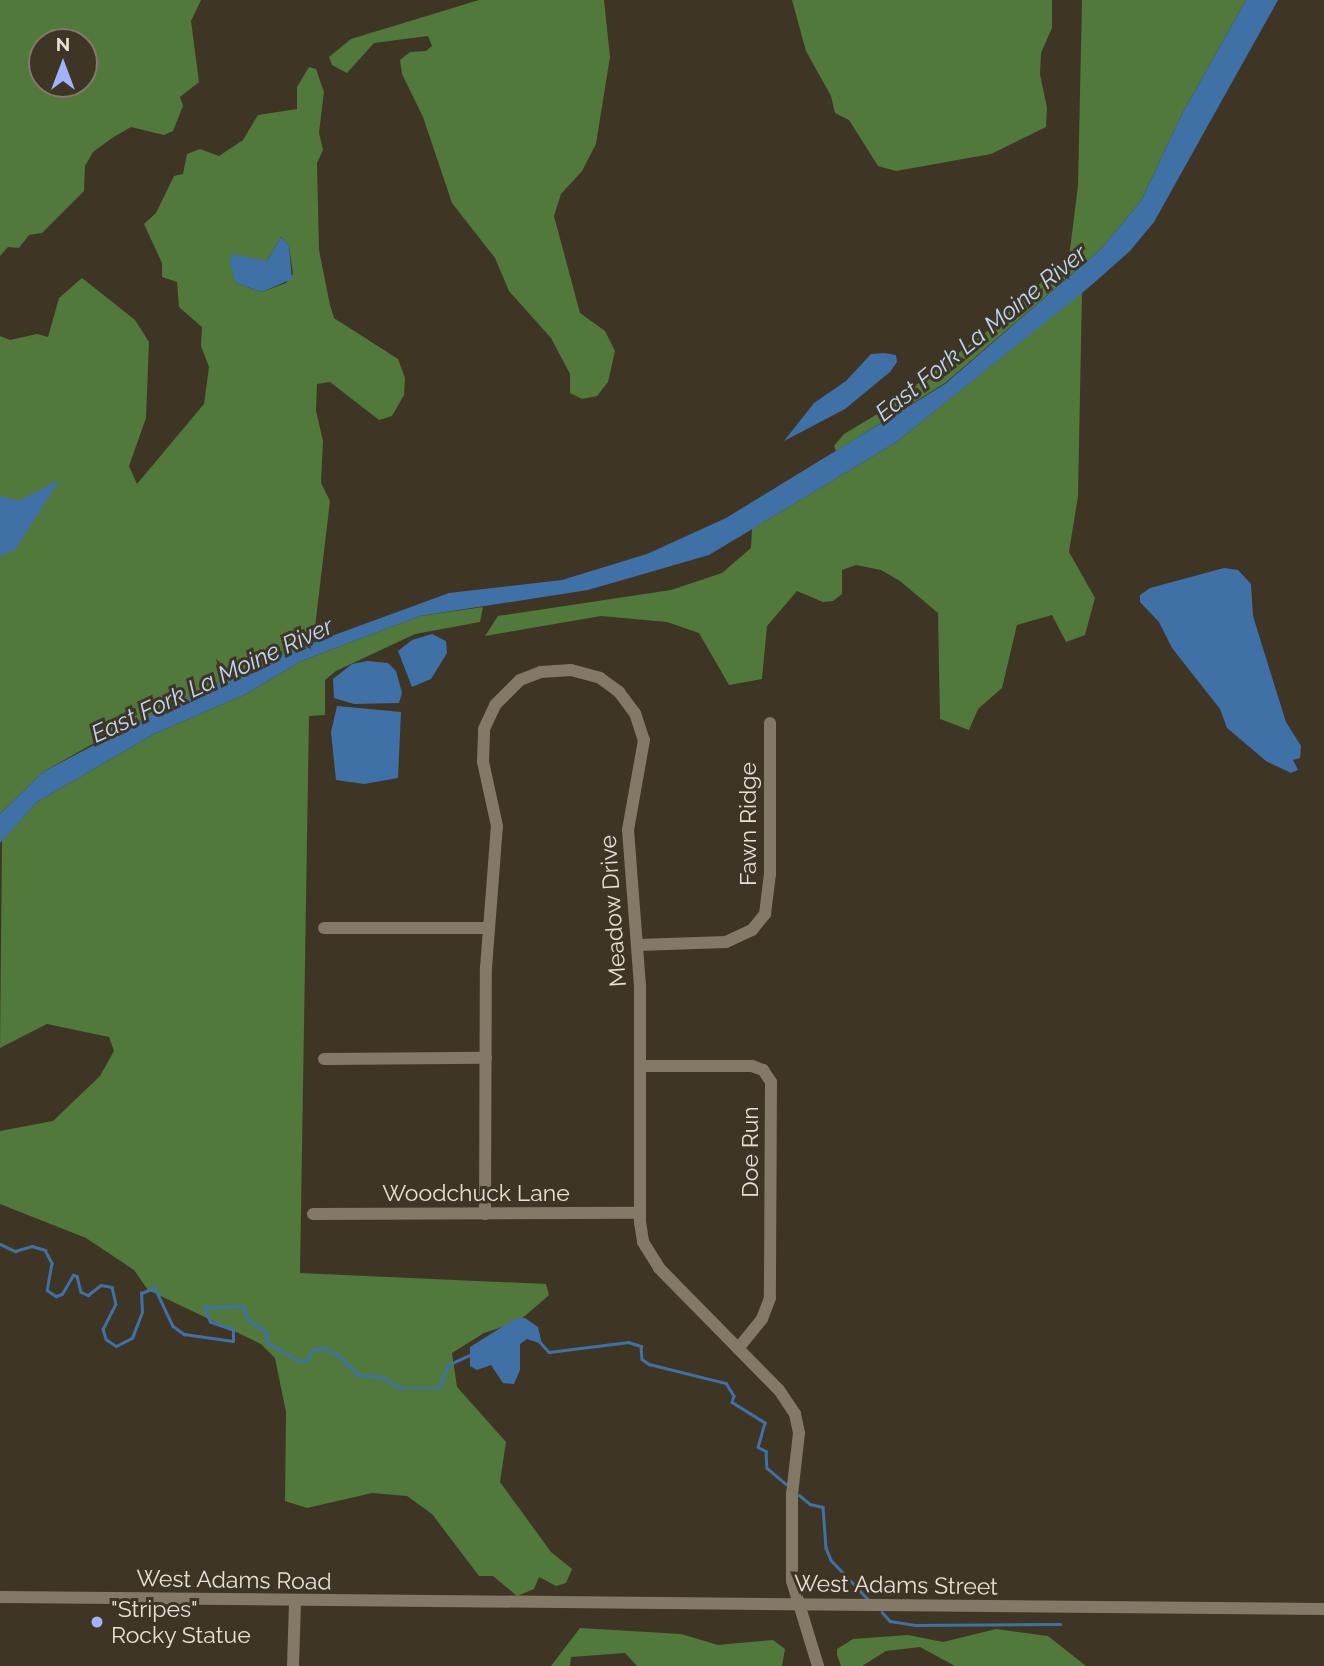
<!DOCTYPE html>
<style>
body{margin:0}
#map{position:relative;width:1324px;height:1666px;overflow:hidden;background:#3f3525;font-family:Raleway,sans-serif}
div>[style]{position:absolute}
.forest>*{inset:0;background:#50793b}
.water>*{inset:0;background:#3f71a7}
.stream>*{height:2.5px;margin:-1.25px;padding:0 1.25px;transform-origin:1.25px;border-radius:1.25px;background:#3f71a7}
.minor>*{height:12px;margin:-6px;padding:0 6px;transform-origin:6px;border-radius:6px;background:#847867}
.dots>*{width:19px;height:19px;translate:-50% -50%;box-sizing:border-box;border:4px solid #3f3525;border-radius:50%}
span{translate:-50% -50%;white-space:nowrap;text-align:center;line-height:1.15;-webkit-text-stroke:6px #3f3525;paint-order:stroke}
.street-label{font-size:23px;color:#e7e0d7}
.poi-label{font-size:23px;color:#e7e0d7}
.left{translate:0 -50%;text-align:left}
.water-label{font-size:24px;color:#bcd7f7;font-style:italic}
.north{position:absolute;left:28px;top:28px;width:70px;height:70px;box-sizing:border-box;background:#3f3525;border:2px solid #82796c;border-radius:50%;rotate:0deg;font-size:19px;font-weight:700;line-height:28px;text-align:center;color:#e7e0d7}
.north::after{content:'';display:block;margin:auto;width:24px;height:32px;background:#a2b2fd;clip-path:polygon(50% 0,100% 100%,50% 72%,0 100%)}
</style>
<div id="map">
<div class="forest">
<div style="clip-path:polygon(evenodd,0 0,201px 0,191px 21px,199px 82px,180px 97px,183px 106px,173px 131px,164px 135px,131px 127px,112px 138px,93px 152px,85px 166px,84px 191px,42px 233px,29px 235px,19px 248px,8px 247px,0 256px,0 0,42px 42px,84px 42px,84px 84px,42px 84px,42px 42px)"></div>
<div style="clip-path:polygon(479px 0,604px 0,610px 57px,596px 144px,582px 171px,561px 194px,554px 216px,580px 313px,605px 331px,615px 351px,608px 382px,597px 396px,582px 399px,570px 393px,570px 374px,551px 338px,509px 291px,495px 258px,452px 203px,423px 117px,402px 74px,400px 60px,410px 52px,426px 51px,432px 46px,428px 36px,374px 43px,347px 73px,332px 65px,329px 57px,351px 39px)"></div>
<div style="clip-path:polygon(792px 0,1052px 0,1052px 28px,1041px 53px,1040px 74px,1047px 108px,1046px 127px,991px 154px,896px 171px,878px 166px,849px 120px,835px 113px,831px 96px,806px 51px)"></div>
<div style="clip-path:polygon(1082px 0,1246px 0,1182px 114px,1141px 201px,1101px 249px,945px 383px,836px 451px,834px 446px,844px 434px,879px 413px,990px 329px,1069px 257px,1078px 186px)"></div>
<div style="clip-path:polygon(evenodd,309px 67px,316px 69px,324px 92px,319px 133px,323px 150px,317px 163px,319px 250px,330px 305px,334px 318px,398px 359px,405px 378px,404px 395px,392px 416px,379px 420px,330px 382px,317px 384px,316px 411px,323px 441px,321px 483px,330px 501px,313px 644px,258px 663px,96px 742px,43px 772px,0 814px,0 336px,10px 340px,37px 334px,48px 337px,59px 298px,82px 278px,135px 320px,149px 342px,146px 418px,129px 466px,137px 484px,204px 404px,209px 367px,201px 346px,202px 327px,179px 307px,177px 282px,162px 277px,162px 263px,144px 224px,156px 213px,174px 176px,183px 174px,187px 154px,200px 149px,219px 156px,243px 140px,258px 115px,297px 109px,297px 87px,309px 67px,281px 237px,289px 246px,293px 274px,286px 283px,262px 292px,236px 283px,232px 254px,258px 263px,267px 261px,281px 237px)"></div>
<div style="clip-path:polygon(1082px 292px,1078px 496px,1069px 552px,1095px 598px,1085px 635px,1066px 642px,1052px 615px,1017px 625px,1002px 688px,978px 709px,969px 730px,940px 719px,938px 613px,900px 581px,881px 570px,856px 565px,842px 570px,842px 594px,833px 601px,823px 602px,797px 591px,767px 626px,762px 679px,729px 685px,699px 633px,667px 622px,601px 616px,485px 636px,498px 616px,671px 590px,722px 573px,751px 548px,752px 529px,895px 443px)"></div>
<div style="clip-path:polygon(483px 607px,480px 622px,415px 634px,336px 671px,325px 680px,325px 715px,309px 716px,300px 1273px,546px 1284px,549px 1295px,518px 1322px,484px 1333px,452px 1353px,457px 1387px,506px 1442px,500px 1482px,551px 1552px,572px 1569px,566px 1583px,556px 1586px,539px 1577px,534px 1589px,517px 1596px,493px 1576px,479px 1576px,432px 1514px,407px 1496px,372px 1493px,307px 1508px,285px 1501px,286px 1412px,275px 1358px,261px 1344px,148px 1290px,134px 1270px,86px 1238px,0 1204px,0 1131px,53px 1121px,100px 1076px,114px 1051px,109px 1037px,47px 1024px,0 1048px,2px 840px,37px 802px,154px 734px,246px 694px,301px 661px,420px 616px)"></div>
<div style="clip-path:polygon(580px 1628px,681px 1634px,718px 1645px,773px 1640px,785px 1649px,782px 1666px,637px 1666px,625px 1653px,571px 1657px,570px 1666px,551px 1666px)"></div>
<div style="clip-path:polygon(996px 1629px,1048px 1636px,1086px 1666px,955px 1666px,920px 1647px,886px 1651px,862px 1666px,841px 1666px,837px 1655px,837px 1649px,853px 1639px,908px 1635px,943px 1642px)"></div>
</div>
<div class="water">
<div style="clip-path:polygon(1246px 0,1278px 0,1154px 222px,1130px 251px,1087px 289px,895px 443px,709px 555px,588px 590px,420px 616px,301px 661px,246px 694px,154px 734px,37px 802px,0 843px,0 814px,43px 772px,151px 715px,258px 663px,449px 593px,562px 580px,647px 554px,726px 518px,945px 384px,1101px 249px,1141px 201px,1182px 114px)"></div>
<div style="clip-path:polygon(281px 237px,289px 246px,292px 279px,262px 292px,236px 283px,230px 264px,232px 254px,267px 261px)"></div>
<div style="clip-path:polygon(884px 353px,896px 355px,897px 362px,890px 372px,845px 409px,784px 441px,814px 403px,846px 381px,871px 354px)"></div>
<div style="clip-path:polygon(60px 479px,15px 550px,0 556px,0 496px,19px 501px)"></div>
<div style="clip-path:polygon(1224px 568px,1238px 570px,1251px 584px,1253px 616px,1270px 671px,1286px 722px,1301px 746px,1300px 758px,1293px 760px,1298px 770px,1291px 773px,1266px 761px,1227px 728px,1220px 709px,1172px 648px,1159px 622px,1140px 602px,1140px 595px,1150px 588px)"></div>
<div style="clip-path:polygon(432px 634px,446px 641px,447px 653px,431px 679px,412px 687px,398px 651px,412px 640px)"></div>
<div style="clip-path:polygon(367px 661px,388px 663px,396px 671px,402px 693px,399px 703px,354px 704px,334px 698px,333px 679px,352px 664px)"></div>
<div style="clip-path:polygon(337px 706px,401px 712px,398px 778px,364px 784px,336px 780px,331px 732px)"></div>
<div style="clip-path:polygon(525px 1318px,538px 1327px,542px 1344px,527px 1339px,520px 1344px,520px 1370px,514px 1384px,503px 1383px,491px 1365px,477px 1370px,470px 1366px,470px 1347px,515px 1319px)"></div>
</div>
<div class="stream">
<div style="left:0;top:1244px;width:17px;rotate:25deg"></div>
<div style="left:15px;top:1251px;width:18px;rotate:-16deg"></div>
<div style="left:32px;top:1246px;width:14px;rotate:17deg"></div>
<div style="left:45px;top:1250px;width:15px;rotate:62deg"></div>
<div style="left:52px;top:1263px;width:27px;rotate:100deg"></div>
<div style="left:47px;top:1290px;width:11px;rotate:34deg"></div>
<div style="left:56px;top:1296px;width:6px;rotate:-18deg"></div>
<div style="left:62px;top:1294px;width:22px;rotate:-60deg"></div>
<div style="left:73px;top:1275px;width:4px;rotate:14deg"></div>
<div style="left:77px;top:1276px;width:16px;rotate:76deg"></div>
<div style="left:81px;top:1292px;width:8px;rotate:23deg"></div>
<div style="left:88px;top:1295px;width:16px;rotate:-38deg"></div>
<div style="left:101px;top:1285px;width:11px;rotate:10deg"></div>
<div style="left:112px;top:1287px;width:17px;rotate:77deg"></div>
<div style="left:116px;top:1304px;width:28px;rotate:117deg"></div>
<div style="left:103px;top:1329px;width:10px;rotate:73deg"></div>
<div style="left:106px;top:1339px;width:12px;rotate:35deg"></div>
<div style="left:116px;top:1346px;width:18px;rotate:-27deg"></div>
<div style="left:132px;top:1338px;width:28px;rotate:-69deg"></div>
<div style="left:142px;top:1312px;width:19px;rotate:-93deg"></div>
<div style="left:141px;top:1293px;width:15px;rotate:-20deg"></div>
<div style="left:155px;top:1288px;width:42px;rotate:64.7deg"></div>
<div style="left:173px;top:1326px;width:14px;rotate:36deg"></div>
<div style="left:184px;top:1334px;width:49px;rotate:8.1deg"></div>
<div style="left:233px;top:1341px;width:11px;rotate:-90deg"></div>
<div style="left:233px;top:1330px;width:24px;rotate:-161deg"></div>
<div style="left:210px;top:1322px;width:16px;rotate:-112deg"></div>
<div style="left:204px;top:1307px;width:39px;rotate:-1deg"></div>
<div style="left:243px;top:1306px;width:15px;rotate:67deg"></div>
<div style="left:249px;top:1320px;width:21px;rotate:35deg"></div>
<div style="left:266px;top:1332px;width:11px;rotate:80deg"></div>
<div style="left:268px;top:1343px;width:36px;rotate:30deg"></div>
<div style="left:299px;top:1361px;width:8px;rotate:-7deg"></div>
<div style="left:307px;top:1360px;width:13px;rotate:-58deg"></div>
<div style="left:314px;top:1349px;width:9px;rotate:-6deg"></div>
<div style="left:323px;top:1348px;width:15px;rotate:23deg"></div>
<div style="left:337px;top:1354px;width:30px;rotate:44deg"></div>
<div style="left:359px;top:1375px;width:23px;rotate:5deg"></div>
<div style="left:382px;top:1377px;width:22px;rotate:30deg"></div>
<div style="left:401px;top:1388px;width:38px"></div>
<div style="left:439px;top:1388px;width:25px;rotate:-69deg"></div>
<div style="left:448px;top:1365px;width:23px;rotate:-25deg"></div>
<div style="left:540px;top:1342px;width:13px;rotate:48deg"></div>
<div style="left:549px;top:1352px;width:80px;rotate:-7.2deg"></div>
<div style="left:628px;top:1342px;width:14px;rotate:17deg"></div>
<div style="left:641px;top:1346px;width:13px;rotate:86deg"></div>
<div style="left:642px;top:1359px;width:9px;rotate:36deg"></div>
<div style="left:649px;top:1364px;width:79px;rotate:13.9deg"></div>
<div style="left:726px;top:1383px;width:15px;rotate:58deg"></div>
<div style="left:734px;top:1396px;width:6px;rotate:108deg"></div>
<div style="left:732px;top:1402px;width:39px;rotate:32deg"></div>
<div style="left:765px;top:1423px;width:25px;rotate:106deg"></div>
<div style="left:758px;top:1447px;width:9px;rotate:27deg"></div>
<div style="left:766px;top:1451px;width:17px;rotate:87deg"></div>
<div style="left:767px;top:1468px;width:25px;rotate:40deg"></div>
<div style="left:799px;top:1495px;width:14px;rotate:39deg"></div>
<div style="left:810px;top:1504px;width:13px;rotate:13deg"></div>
<div style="left:823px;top:1507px;width:41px;rotate:85.8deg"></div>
<div style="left:826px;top:1548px;width:13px;rotate:67deg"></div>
<div style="left:831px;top:1560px;width:55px;rotate:46.5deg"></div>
<div style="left:882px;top:1612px;width:12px;rotate:48deg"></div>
<div style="left:890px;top:1621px;width:26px;rotate:9deg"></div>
<div style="left:916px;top:1625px;width:144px;rotate:-0.4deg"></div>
</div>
<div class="minor">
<div style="left:324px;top:928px;width:165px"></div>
<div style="left:638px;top:945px;width:88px;rotate:-2deg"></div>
<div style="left:726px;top:942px;width:29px;rotate:-25deg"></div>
<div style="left:752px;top:930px;width:21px;rotate:-51deg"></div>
<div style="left:765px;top:914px;width:40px;rotate:-82.9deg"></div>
<div style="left:770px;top:874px;width:151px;rotate:-90deg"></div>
<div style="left:324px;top:1059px;width:162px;rotate:-0.4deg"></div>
<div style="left:640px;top:1066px;width:112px"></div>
<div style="left:752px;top:1066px;width:12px;rotate:20deg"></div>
<div style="left:763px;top:1070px;width:14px;rotate:56deg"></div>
<div style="left:771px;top:1082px;width:216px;rotate:90.3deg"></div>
<div style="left:770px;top:1298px;width:22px;rotate:111deg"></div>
<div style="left:762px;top:1319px;width:38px;rotate:129deg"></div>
<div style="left:313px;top:1214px;width:327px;rotate:-0.2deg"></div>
<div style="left:485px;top:1214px;width:246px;rotate:-89.8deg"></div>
<div style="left:486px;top:968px;width:142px;rotate:-85.6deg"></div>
<div style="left:497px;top:826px;width:66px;rotate:-102.3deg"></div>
<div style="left:483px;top:762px;width:33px;rotate:-88deg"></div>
<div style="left:484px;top:729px;width:26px;rotate:-65deg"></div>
<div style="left:495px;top:705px;width:35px;rotate:-45deg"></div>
<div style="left:520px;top:680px;width:22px;rotate:-21deg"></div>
<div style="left:541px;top:672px;width:30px;rotate:-4deg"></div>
<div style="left:571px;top:670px;width:30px;rotate:15deg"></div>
<div style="left:600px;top:678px;width:24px;rotate:36deg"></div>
<div style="left:619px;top:692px;width:26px;rotate:53deg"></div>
<div style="left:635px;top:713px;width:28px;rotate:72deg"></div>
<div style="left:644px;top:740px;width:91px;rotate:100.1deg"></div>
<div style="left:628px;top:830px;width:155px;rotate:85.6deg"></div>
<div style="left:640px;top:985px;width:237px;rotate:90deg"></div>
<div style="left:640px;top:1222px;width:20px;rotate:81deg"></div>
<div style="left:643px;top:1242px;width:31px;rotate:58deg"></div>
<div style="left:659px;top:1268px;width:171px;rotate:45.5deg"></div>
<div style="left:779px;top:1390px;width:29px;rotate:56deg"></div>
<div style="left:795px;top:1414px;width:19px;rotate:78deg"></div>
<div style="left:799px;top:1433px;width:61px;rotate:96.5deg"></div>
<div style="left:792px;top:1494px;width:87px;rotate:90deg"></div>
<div style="left:792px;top:1581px;width:89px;rotate:73deg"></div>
<div style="left:0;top:1597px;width:1324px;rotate:0.52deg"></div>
<div style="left:293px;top:1666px;width:64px;rotate:-88.2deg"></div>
</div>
<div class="dots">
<div style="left:97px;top:1622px;background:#a2b2fd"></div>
</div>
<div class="street-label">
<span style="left:748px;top:824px;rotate:-90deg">Fawn Ridge</span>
<span style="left:613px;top:911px;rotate:-94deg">Meadow Drive</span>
<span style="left:750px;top:1152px;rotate:-90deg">Doe Run</span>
<span style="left:476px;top:1193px">Woodchuck Lane</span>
<span style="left:234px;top:1580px;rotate:1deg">West Adams Road</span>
<span style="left:896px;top:1585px;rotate:1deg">West Adams Street</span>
</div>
<div class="poi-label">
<span class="left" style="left:111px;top:1622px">"Stripes"<br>Rocky Statue</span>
</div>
<div class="water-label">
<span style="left:981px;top:333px;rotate:-39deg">East Fork La Moine River</span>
<span style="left:212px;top:680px;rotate:-25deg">East Fork La Moine River</span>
</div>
<div class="north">N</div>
</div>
